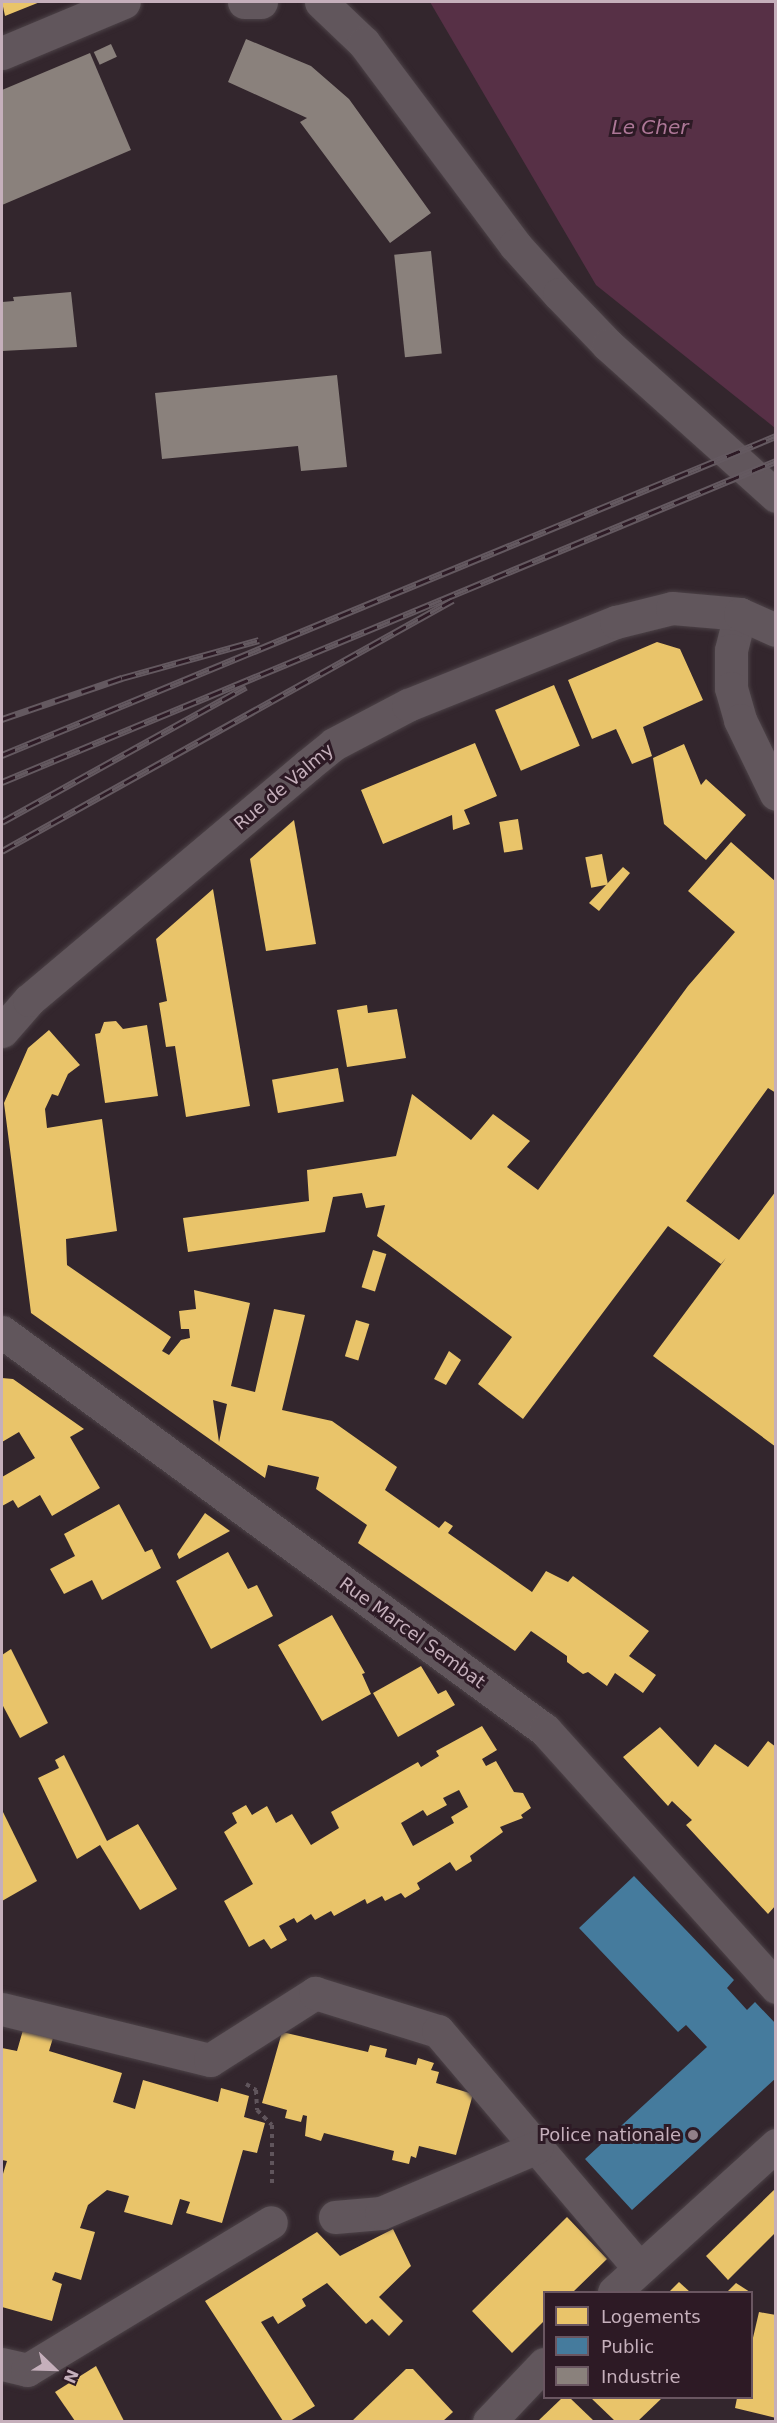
<!DOCTYPE html>
<style>
body{margin:0}
#map{position:relative;width:777px;height:2423px;overflow:hidden;background:#33262d;font-family:"DejaVu Sans",sans-serif}
div>[style]{position:absolute}
.water>*{inset:0;background:#573046}
.homes>*{inset:0;background:#e9c46a;transform-origin:0 0}
.public>*{inset:0;background:#457b9d}
.industry>*{inset:0;background:#8a817c;transform-origin:0 0}
.path>*{height:4px;margin-top:-2px;transform-origin:0;background:repeating-linear-gradient(90deg,#60555c 0 4.5px,transparent 0 9px)}
.roads{filter:drop-shadow(0 0 2px #4c4247) drop-shadow(0 0 2px #4c4247)}
.minor>*{height:33px;margin:-16.5px;padding:0 16.5px;transform-origin:16.5px;border-radius:16.5px;background:#61565c}
.rail>*{height:7px;margin-top:-3.5px;transform-origin:0;background:repeating-linear-gradient(90deg,#2d1a25 0 14px,#645960 0 28px);box-sizing:border-box;border-block:2px solid #645960}
.dots>*{width:16px;height:16px;translate:-50% -50%;box-sizing:border-box;border:3px solid #2d1a25;border-radius:50%}
span{translate:-50% -50%;white-space:nowrap;text-align:center;line-height:1.15;-webkit-text-stroke:6px #2d1a25;paint-order:stroke}
.street-label{font-size:18px;color:#c5afbb}
.poi-label{font-size:18px;color:#c5afbb}
.right{translate:-100% -50%;text-align:right}
.water-label{font-size:20px;color:#ad7797;font-style:italic}
.frame{position:absolute;inset:0;border:3px solid #c5afbb;pointer-events:none}
.legend{position:absolute;left:543px;top:2291px;width:210px;height:108px;box-sizing:border-box;background:#2d1a25;border:2px solid #6a5661;margin:0;padding:8px 10px;list-style:none;font-size:18px;color:#c5afbb}
.legend li{display:flex;align-items:center;gap:12px;height:30px}
.legend b{width:30px;border:2px solid #6a5661}
.north{position:absolute;left:24px;top:2339px;width:60px;height:60px;-webkit-text-stroke:4px #2d1a25;paint-order:stroke;rotate:113deg;font-size:16px;font-weight:700;line-height:24px;text-align:center;color:#c5afbb}
.north::after{content:'';display:block;margin:auto;width:21px;height:27px;background:#c5afbb;clip-path:polygon(50% 0,100% 100%,50% 72%,0 100%)}
</style>
<div id="map">
<div class="water">
<div style="clip-path:polygon(430px 2px,775px 2px,775px 428px,596px 285px)"></div>
</div>
<div class="homes">
<div style="clip-path:polygon(2px 2px,40px 2px,5px 16px)"></div>
<div style="clip-path:polygon(657px 642px,680px 649px,703px 700px,643px 727px,652px 756px,632px 764px,616px 729px,592px 739px,568px 680px)"></div>
<div style="left:554px;top:685px;width:66px;height:64px;rotate:67deg"></div>
<div style="clip-path:polygon(475px 743px,497px 796px,464px 810px,470px 824px,453px 830px,452px 815px,383px 844px,361px 790px)"></div>
<div style="clip-path:polygon(684px 744px,701px 785px,706px 779px,746px 815px,706px 860px,664px 824px,653px 758px)"></div>
<div style="left:518px;top:819px;width:31px;height:19px;rotate:81deg"></div>
<div style="clip-path:polygon(294px 820px,316px 944px,266px 951px,250px 859px)"></div>
<div style="clip-path:polygon(731px 842px,776px 882px,776px 1093px,768px 1088px,686px 1201px,739px 1240px,776px 1191px,776px 1447px,653px 1356px,726px 1258px,721px 1264px,668px 1226px,523px 1419px,478px 1384px,512px 1337px,377px 1236px,385px 1205px,366px 1208px,362px 1193px,333px 1197px,325px 1232px,188px 1252px,183px 1218px,309px 1201px,307px 1170px,396px 1156px,412px 1094px,471px 1140px,493px 1114px,530px 1141px,507px 1167px,538px 1190px,688px 986px,735px 932px,688px 891px)"></div>
<div style="left:602px;top:854px;width:31px;height:17px;rotate:79deg"></div>
<div style="clip-path:polygon(623px 867px,630px 873px,599px 911px,589px 903px)"></div>
<div style="clip-path:polygon(213px 889px,250px 1106px,186px 1117px,175px 1046px,166px 1047px,159px 1003px,167px 1001px,156px 939px)"></div>
<div style="clip-path:polygon(367px 1005px,368px 1013px,397px 1009px,406px 1058px,347px 1067px,337px 1010px)"></div>
<div style="clip-path:polygon(116px 1021px,123px 1029px,147px 1025px,158px 1096px,105px 1103px,95px 1034px,100px 1033px,104px 1022px)"></div>
<div style="clip-path:polygon(evenodd,49px 1030px,80px 1065px,68px 1074px,58px 1096px,52px 1094px,45px 1109px,47px 1128px,102px 1119px,117px 1231px,66px 1239px,67px 1265px,171px 1337px,162px 1351px,169px 1355px,181px 1340px,190px 1338px,189px 1329px,181px 1329px,179px 1311px,196px 1309px,194px 1290px,250px 1303px,231px 1386px,255px 1392px,274px 1309px,305px 1315px,282px 1410px,332px 1421px,397px 1467px,385px 1490px,439px 1528px,445px 1521px,453px 1526px,448px 1533px,532px 1592px,546px 1571px,568px 1582px,573px 1576px,649px 1631px,629px 1656px,656px 1675px,643px 1693px,615px 1673px,607px 1686px,588px 1672px,583px 1674px,567px 1662px,567px 1656px,531px 1631px,515px 1651px,358px 1543px,367px 1525px,316px 1489px,319px 1477px,268px 1465px,265px 1478px,31px 1313px,4px 1103px,28px 1048px,49px 1030px,213px 1400px,227px 1404px,219px 1442px,213px 1400px)"></div>
<div style="left:338px;top:1068px;width:34px;height:67px;rotate:80deg"></div>
<div style="left:373px;top:1250px;width:14px;height:39px;rotate:17deg"></div>
<div style="left:356px;top:1320px;width:14px;height:38px;rotate:17deg"></div>
<div style="clip-path:polygon(449px 1351px,461px 1360px,446px 1385px,434px 1379px)"></div>
<div style="clip-path:polygon(2px 1378px,13px 1379px,84px 1429px,70px 1437px,100px 1488px,52px 1516px,40px 1495px,18px 1508px,13px 1500px,2px 1506px,2px 1477px,35px 1458px,19px 1432px,2px 1442px)"></div>
<div style="clip-path:polygon(119px 1504px,145px 1552px,152px 1549px,161px 1568px,102px 1600px,92px 1580px,64px 1594px,50px 1569px,75px 1556px,64px 1534px)"></div>
<div style="clip-path:polygon(205px 1513px,230px 1531px,179px 1559px,177px 1554px)"></div>
<div style="clip-path:polygon(228px 1552px,248px 1589px,257px 1585px,273px 1616px,211px 1649px,176px 1581px)"></div>
<div style="clip-path:polygon(332px 1615px,365px 1673px,362px 1674px,371px 1694px,322px 1721px,278px 1645px)"></div>
<div style="clip-path:polygon(11px 1649px,48px 1723px,20px 1738px,2px 1704px,2px 1655px)"></div>
<div style="clip-path:polygon(421px 1666px,438px 1694px,446px 1690px,455px 1705px,398px 1737px,373px 1693px)"></div>
<div style="clip-path:polygon(evenodd,482px 1726px,497px 1750px,482px 1759px,486px 1766px,496px 1761px,514px 1792px,523px 1793px,531px 1808px,521px 1815px,523px 1818px,500px 1827px,503px 1832px,470px 1856px,472px 1861px,456px 1871px,450px 1862px,417px 1883px,420px 1889px,405px 1898px,401px 1893px,385px 1901px,382px 1896px,367px 1904px,365px 1899px,334px 1916px,331px 1911px,315px 1920px,311px 1914px,297px 1923px,294px 1918px,279px 1926px,287px 1940px,271px 1949px,264px 1939px,249px 1947px,224px 1901px,253px 1884px,224px 1832px,237px 1823px,232px 1813px,246px 1805px,252px 1815px,267px 1806px,276px 1823px,292px 1814px,311px 1845px,339px 1828px,331px 1812px,418px 1762px,421px 1767px,439px 1756px,436px 1751px,482px 1726px,459px 1790px,468px 1807px,451px 1817px,454px 1823px,413px 1846px,401px 1823px,423px 1810px,427px 1816px,447px 1805px,443px 1798px,459px 1790px)"></div>
<div style="clip-path:polygon(660px 1727px,698px 1767px,715px 1744px,748px 1767px,768px 1741px,776px 1747px,776px 1905px,768px 1914px,686px 1825px,692px 1820px,672px 1801px,668px 1806px,623px 1757px)"></div>
<div style="clip-path:polygon(64px 1755px,107px 1841px,138px 1824px,177px 1889px,140px 1910px,100px 1845px,77px 1859px,38px 1778px,59px 1768px,55px 1760px)"></div>
<div style="clip-path:polygon(2px 1810px,37px 1881px,2px 1901px)"></div>
<div style="clip-path:polygon(23px 2030px,53px 2038px,49px 2051px,122px 2073px,113px 2102px,135px 2109px,143px 2080px,218px 2102px,221px 2088px,249px 2096px,244px 2117px,265px 2123px,257px 2153px,243px 2150px,222px 2223px,186px 2213px,190px 2202px,180px 2199px,172px 2225px,124px 2212px,129px 2196px,107px 2190px,88px 2205px,80px 2228px,95px 2232px,81px 2280px,55px 2272px,52px 2280px,62px 2284px,52px 2321px,2px 2307px,2px 2177px,7px 2161px,2px 2160px,2px 2048px,17px 2051px)"></div>
<div style="clip-path:polygon(282px 2032px,368px 2052px,370px 2045px,387px 2049px,385px 2057px,416px 2065px,418px 2058px,434px 2063px,431px 2070px,439px 2072px,436px 2083px,473px 2094px,456px 2155px,419px 2146px,416px 2158px,411px 2156px,409px 2164px,392px 2160px,394px 2151px,324px 2133px,321px 2141px,305px 2136px,307px 2116px,303px 2115px,301px 2122px,285px 2118px,287px 2110px,262px 2103px)"></div>
<div style="clip-path:polygon(776px 2188px,776px 2232px,728px 2280px,706px 2256px)"></div>
<div style="clip-path:polygon(567px 2217px,607px 2259px,573px 2292px,544px 2292px,544px 2321px,512px 2353px,472px 2311px)"></div>
<div style="clip-path:polygon(393px 2229px,411px 2266px,379px 2297px,403px 2321px,389px 2336px,372px 2319px,366px 2324px,327px 2283px,302px 2299px,306px 2306px,278px 2324px,273px 2316px,261px 2322px,315px 2406px,290px 2421px,283px 2421px,205px 2301px,317px 2232px,340px 2256px)"></div>
<div style="clip-path:polygon(679px 2282px,690px 2292px,669px 2292px)"></div>
<div style="clip-path:polygon(736px 2283px,750px 2292px,727px 2292px)"></div>
<div style="clip-path:polygon(759px 2312px,776px 2315px,776px 2418px,735px 2408px,737px 2398px,752px 2398px,752px 2342px)"></div>
<div style="clip-path:polygon(96px 2366px,124px 2421px,75px 2421px,55px 2392px)"></div>
<div style="clip-path:polygon(406px 2369px,413px 2369px,453px 2412px,443px 2421px,352px 2421px)"></div>
<div style="clip-path:polygon(562px 2398px,570px 2398px,594px 2421px,538px 2421px)"></div>
<div style="clip-path:polygon(591px 2398px,662px 2398px,638px 2421px,615px 2421px)"></div>
</div>
<div class="public">
<div style="clip-path:polygon(634px 1876px,734px 1980px,727px 1988px,747px 2010px,755px 2002px,776px 2024px,776px 2078px,632px 2210px,585px 2159px,707px 2047px,686px 2025px,678px 2032px,579px 1928px)"></div>
</div>
<div class="industry">
<div style="clip-path:polygon(246px 39px,311px 66px,349px 99px,431px 213px,390px 243px,300px 122px,307px 118px,228px 82px)"></div>
<div style="left:111px;top:44px;width:14px;height:19px;rotate:65deg"></div>
<div style="clip-path:polygon(90px 53px,131px 150px,2px 205px,2px 90px)"></div>
<div style="left:431px;top:251px;width:103px;height:37px;rotate:84deg"></div>
<div style="clip-path:polygon(71px 292px,77px 347px,2px 351px,2px 302px,14px 301px,13px 297px)"></div>
<div style="clip-path:polygon(337px 375px,347px 467px,301px 471px,298px 446px,162px 459px,155px 393px)"></div>
</div>
<div class="path">
<div style="left:246px;top:2084px;width:12px;rotate:31deg"></div>
<div style="left:256px;top:2090px;width:20px;rotate:87deg"></div>
<div style="left:257px;top:2110px;width:21px;rotate:45deg"></div>
<div style="left:272px;top:2125px;width:59px;rotate:90deg"></div>
</div>
<div class="roads">
<div class="minor">
<div style="left:244px;top:2px;width:17px"></div>
<div style="left:321px;top:2px;width:59px;rotate:43.6deg"></div>
<div style="left:364px;top:43px;width:252px;rotate:53.2deg"></div>
<div style="left:515px;top:245px;width:66px;rotate:48.1deg"></div>
<div style="left:559px;top:294px;width:71px;rotate:46.1deg"></div>
<div style="left:608px;top:345px;width:226px;rotate:41.9deg"></div>
<div style="left:2px;top:53px;width:132px;rotate:-22.7deg"></div>
<div style="left:740px;top:614px;width:37px;rotate:104deg"></div>
<div style="left:731px;top:650px;width:38px;rotate:90deg"></div>
<div style="left:731px;top:688px;width:33px;rotate:74deg"></div>
<div style="left:740px;top:720px;width:82px;rotate:64.1deg"></div>
<div style="left:2px;top:1031px;width:41px;rotate:-48.9deg"></div>
<div style="left:29px;top:1000px;width:365px;rotate:-40.1deg"></div>
<div style="left:308px;top:765px;width:33px;rotate:-39deg"></div>
<div style="left:334px;top:744px;width:84px;rotate:-27.8deg"></div>
<div style="left:408px;top:705px;width:224px;rotate:-21.8deg"></div>
<div style="left:616px;top:622px;width:58px;rotate:-14deg"></div>
<div style="left:672px;top:608px;width:68px;rotate:5deg"></div>
<div style="left:740px;top:614px;width:39px;rotate:24deg"></div>
<div style="left:2px;top:1332px;width:673px;rotate:36.24deg"></div>
<div style="left:545px;top:1730px;width:346px;rotate:48deg"></div>
<div style="left:2px;top:2009px;width:214px;rotate:13.8deg"></div>
<div style="left:210px;top:2060px;width:125px;rotate:-32.5deg"></div>
<div style="left:315px;top:1993px;width:129px;rotate:17.2deg"></div>
<div style="left:438px;top:2031px;width:309px;rotate:49.7deg"></div>
<div style="left:335px;top:2217px;width:46px;rotate:-5deg"></div>
<div style="left:381px;top:2213px;width:169px;rotate:-22.9deg"></div>
<div style="left:614px;top:2292px;width:219px;rotate:-42.2deg"></div>
<div style="left:2px;top:2364px;width:26px;rotate:13deg"></div>
<div style="left:27px;top:2370px;width:285px;rotate:-31.2deg"></div>
<div style="left:489px;top:2422px;width:80px;rotate:-46.5deg"></div>
</div>
</div>
<div class="rail">
<div style="left:2px;top:719px;width:127px;rotate:-18.9deg"></div>
<div style="left:122px;top:678px;width:142px;rotate:-15.5deg"></div>
<div style="left:2px;top:755px;width:837px;rotate:-22.4deg"></div>
<div style="left:2px;top:782px;width:838px;rotate:-22.53deg"></div>
<div style="left:2px;top:822px;width:279px;rotate:-29deg"></div>
<div style="left:2px;top:851px;width:516px;rotate:-29.1deg"></div>
</div>
<div class="dots">
<div style="left:693px;top:2135px;background:#927f89"></div>
</div>
<div class="street-label">
<span style="left:284px;top:787px;rotate:-40deg">Rue de Valmy</span>
<span style="left:412px;top:1633px;rotate:36deg">Rue Marcel Sembat</span>
</div>
<div class="poi-label">
<span class="right" style="left:681px;top:2135px">Police nationale</span>
</div>
<div class="water-label">
<span style="left:650px;top:127px">Le Cher</span>
</div>
<div class="frame"></div>
<ul class="legend">
<li><b style="height:16px;background:#e9c46a"></b>Logements</li>
<li><b style="height:16px;background:#457b9d"></b>Public</li>
<li><b style="height:16px;background:#8a817c"></b>Industrie</li>
</ul>
<div class="north">N</div>
</div>
